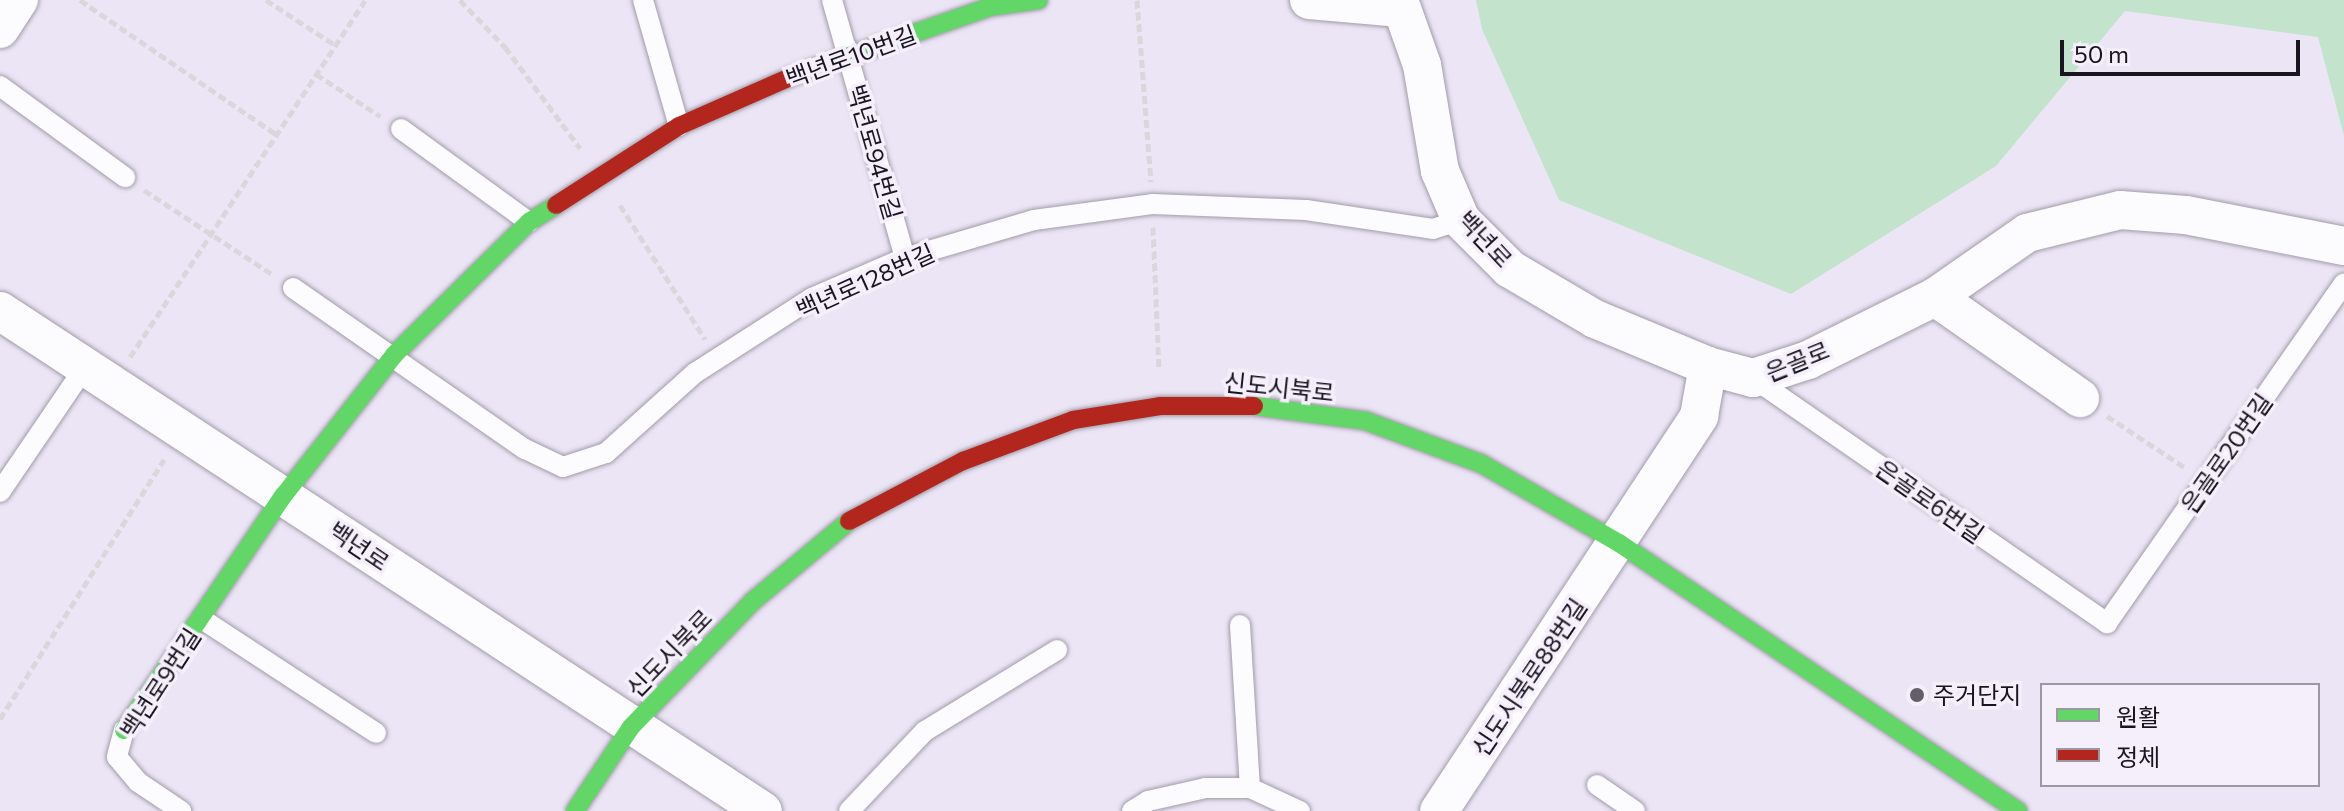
<!DOCTYPE html>
<meta charset="utf-8">
<style>
body{margin:0}
#map{position:relative;width:2344px;height:811px;overflow:hidden;background:#ebe5f6;font-family:Commissioner,"Noto Sans KR",sans-serif}
div>[style]{position:absolute}
.green>*{inset:0;background:#c4e3cd}
.path>*{height:5px;margin-top:-2.5px;transform-origin:0;background:repeating-linear-gradient(90deg,#d9d7dc 0 8px,transparent 0 12px)}
.roads{filter:drop-shadow(0 0 2px #a19ca8) drop-shadow(0 0 2px #a19ca8)}
.lane>*{height:20px;margin:-10px;padding:0 10px;transform-origin:10px;border-radius:10px;background:#fcfbfe}
.street>*{height:38px;margin:-19px;padding:0 19px;transform-origin:19px;border-radius:19px;background:#fcfbfe}
.fast>*{height:18px;margin:-9px;padding:0 9px;transform-origin:9px;border-radius:9px;background:#63d668}
.jam>*{height:18px;margin:-9px;padding:0 9px;transform-origin:9px;border-radius:9px;background:#b3261e}
.dots>*{width:22px;height:22px;translate:-50% -50%;box-sizing:border-box;border:4px solid #f4effb;border-radius:50%}
span{translate:-50% -50%;white-space:nowrap;text-align:center;line-height:1.15;-webkit-text-stroke:7px #f4effb;paint-order:stroke}
.street-label{font-size:24px;color:#19151f}
.poi-label{font-size:24px;color:#19151f}
.left{translate:0 -50%;text-align:left}
.legend{position:absolute;left:2040px;top:683px;width:280px;height:104px;box-sizing:border-box;background:#f4effb;border:2px solid #9c98a3;margin:0;padding:10px 14px;list-style:none;font-size:24px;color:#19151f}
.legend li{display:flex;align-items:center;gap:16px;height:40px}
.legend b{width:40px;border:2px solid #9c98a3}
.scale{position:absolute;left:2060px;top:40px;width:240px;height:36px;box-sizing:border-box;border:4px solid #19151f;border-top:0;padding-left:10px;font-size:24px;line-height:28px;white-space:nowrap;color:#19151f;-webkit-text-stroke:6px #f4effb;paint-order:stroke}
</style>
<div id="map">
<div class="green">
<div style="clip-path:polygon(1476px 0,2344px 0,2344px 136px,2318px 37px,2125px 11px,1996px 166px,1791px 294px,1559px 200px,1482px 29px)"></div>
</div>
<div class="path">
<div style="left:80px;top:0;width:237px;rotate:34.4deg"></div>
<div style="left:266px;top:0;width:82px;rotate:33.1deg"></div>
<div style="left:460px;top:0;width:65px;rotate:46.2deg"></div>
<div style="left:505px;top:47px;width:126px;rotate:53.4deg"></div>
<div style="left:1137px;top:0;width:182px;rotate:85.6deg"></div>
<div style="left:316px;top:74px;width:77px;rotate:33.3deg"></div>
<div style="left:144px;top:190px;width:153px;rotate:33.3deg"></div>
<div style="left:620px;top:205px;width:159px;rotate:57.6deg"></div>
<div style="left:1153px;top:227px;width:142px;rotate:87.6deg"></div>
<div style="left:130px;top:357px;width:427px;rotate:-56.6deg"></div>
<div style="left:2107px;top:416px;width:95px;rotate:33.4deg"></div>
<div style="left:0;top:719px;width:307px;rotate:-57.7deg"></div>
</div>
<div class="roads">
<div class="lane">
<div style="left:643px;top:0;width:131px;rotate:74.1deg"></div>
<div style="left:832px;top:0;width:268px;rotate:74.2deg"></div>
<div style="left:0;top:86px;width:155px;rotate:36.1deg"></div>
<div style="left:401px;top:129px;width:158px;rotate:36deg"></div>
<div style="left:293px;top:288px;width:282px;rotate:34.8deg"></div>
<div style="left:525px;top:449px;width:42px;rotate:25.3deg"></div>
<div style="left:563px;top:467px;width:45px;rotate:-18deg"></div>
<div style="left:606px;top:453px;width:120px;rotate:-42deg"></div>
<div style="left:695px;top:373px;width:139px;rotate:-32.7deg"></div>
<div style="left:812px;top:298px;width:101px;rotate:-23.3deg"></div>
<div style="left:905px;top:258px;width:134px;rotate:-16.4deg"></div>
<div style="left:1034px;top:220px;width:119px;rotate:-7.7deg"></div>
<div style="left:1152px;top:204px;width:154px;rotate:2.2deg"></div>
<div style="left:1306px;top:210px;width:128px;rotate:8.5deg"></div>
<div style="left:1433px;top:229px;width:29px;rotate:-18deg"></div>
<div style="left:1753px;top:378px;width:431px;rotate:34.7deg"></div>
<div style="left:2107px;top:623px;width:414px;rotate:-55.1deg"></div>
<div style="left:0;top:492px;width:155px;rotate:-55.8deg"></div>
<div style="left:202px;top:619px;width:208px;rotate:33.2deg"></div>
<div style="left:1240px;top:625px;width:163px;rotate:86.5deg"></div>
<div style="left:124px;top:730px;width:28px;rotate:105deg"></div>
<div style="left:117px;top:757px;width:33px;rotate:50deg"></div>
<div style="left:138px;top:782px;width:52px;rotate:34deg"></div>
<div style="left:1597px;top:785px;width:46px;rotate:34.4deg"></div>
<div style="left:849px;top:811px;width:110px;rotate:-46.5deg"></div>
<div style="left:925px;top:731px;width:155px;rotate:-31.5deg"></div>
<div style="left:1132px;top:811px;width:19px;rotate:-32deg"></div>
<div style="left:1148px;top:801px;width:58px;rotate:-12.8deg"></div>
<div style="left:1205px;top:788px;width:45px"></div>
<div style="left:1250px;top:788px;width:55px;rotate:24.7deg"></div>
</div>
<div class="street">
<div style="left:1309px;top:0;width:92px;rotate:5deg"></div>
<div style="left:1399px;top:0;width:69px;rotate:70.5deg"></div>
<div style="left:1422px;top:65px;width:108px;rotate:80.4deg"></div>
<div style="left:1440px;top:171px;width:53px;rotate:66.8deg"></div>
<div style="left:1461px;top:220px;width:69px;rotate:45deg"></div>
<div style="left:1510px;top:269px;width:99px;rotate:30.5deg"></div>
<div style="left:1595px;top:319px;width:122px;rotate:22.6deg"></div>
<div style="left:0;top:29px;width:35px;rotate:-57deg"></div>
<div style="left:1935px;top:297px;width:177px;rotate:34.9deg"></div>
<div style="left:0;top:311px;width:912px;rotate:33.24deg"></div>
<div style="left:1439px;top:811px;width:473px;rotate:-56.6deg"></div>
<div style="left:1699px;top:416px;width:51px;rotate:-79.8deg"></div>
<div style="left:1708px;top:366px;width:47px;rotate:14.9deg"></div>
<div style="left:1753px;top:378px;width:58px;rotate:-18.1deg"></div>
<div style="left:1808px;top:360px;width:142px;rotate:-26.4deg"></div>
<div style="left:1935px;top:297px;width:112px;rotate:-34.8deg"></div>
<div style="left:2027px;top:233px;width:96px;rotate:-13.9deg"></div>
<div style="left:2120px;top:210px;width:66px;rotate:4.3deg"></div>
<div style="left:2186px;top:215px;width:161px;rotate:11.1deg"></div>
</div>
<div class="fast">
<div style="left:800px;top:73px;width:200px;rotate:-19.2deg"></div>
<div style="left:989px;top:7px;width:50px;rotate:-8deg"></div>
<div style="left:1254px;top:406px;width:113px;rotate:7.6deg"></div>
<div style="left:1366px;top:421px;width:124px;rotate:20.3deg"></div>
<div style="left:1482px;top:464px;width:158px;rotate:30deg"></div>
<div style="left:1619px;top:543px;width:481px;rotate:33.9deg"></div>
<div style="left:124px;top:730px;width:284px;rotate:-55.8deg"></div>
<div style="left:284px;top:495px;width:178px;rotate:-51.8deg"></div>
<div style="left:394px;top:355px;width:190px;rotate:-44.6deg"></div>
<div style="left:529px;top:222px;width:32px;rotate:-32deg"></div>
<div style="left:575px;top:811px;width:101px;rotate:-56.3deg"></div>
<div style="left:631px;top:727px;width:175px;rotate:-45.9deg"></div>
<div style="left:753px;top:601px;width:125px;rotate:-39.8deg"></div>
</div>
<div class="jam">
<div style="left:556px;top:205px;width:146px;rotate:-32.7deg"></div>
<div style="left:679px;top:126px;width:132px;rotate:-23.7deg"></div>
<div style="left:849px;top:521px;width:129px;rotate:-27.8deg"></div>
<div style="left:963px;top:461px;width:117px;rotate:-20.4deg"></div>
<div style="left:1073px;top:420px;width:88px;rotate:-9.1deg"></div>
<div style="left:1160px;top:406px;width:94px"></div>
</div>
</div>
<div class="dots">
<div style="left:1917px;top:695px;background:#625e6a"></div>
</div>
<div class="street-label">
<span style="left:851px;top:56px;rotate:-20deg">백년로10번길</span>
<span style="left:875px;top:152px;rotate:74deg">백년로94번길</span>
<span style="left:1485px;top:239px;rotate:47deg">백년로</span>
<span style="left:865px;top:281px;rotate:-24deg">백년로128번길</span>
<span style="left:1797px;top:361px;rotate:-22deg">은골로</span>
<span style="left:1279px;top:387px;rotate:6deg">신도시북로</span>
<span style="left:2226px;top:453px;rotate:-55deg">은골로20번길</span>
<span style="left:1930px;top:501px;rotate:35deg">은골로6번길</span>
<span style="left:359px;top:546px;rotate:34deg">백년로</span>
<span style="left:669px;top:653px;rotate:-46deg">신도시북로</span>
<span style="left:1529px;top:677px;rotate:-56deg">신도시북로88번길</span>
<span style="left:160px;top:683px;rotate:-57deg">백년로9번길</span>
</div>
<div class="poi-label">
<span class="left" style="left:1933px;top:695px">주거단지</span>
</div>
<ul class="legend">
<li><b style="height:10px;background:#63d668"></b>원활</li>
<li><b style="height:10px;background:#b3261e"></b>정체</li>
</ul>
<div class="scale">50 m</div>
</div>
